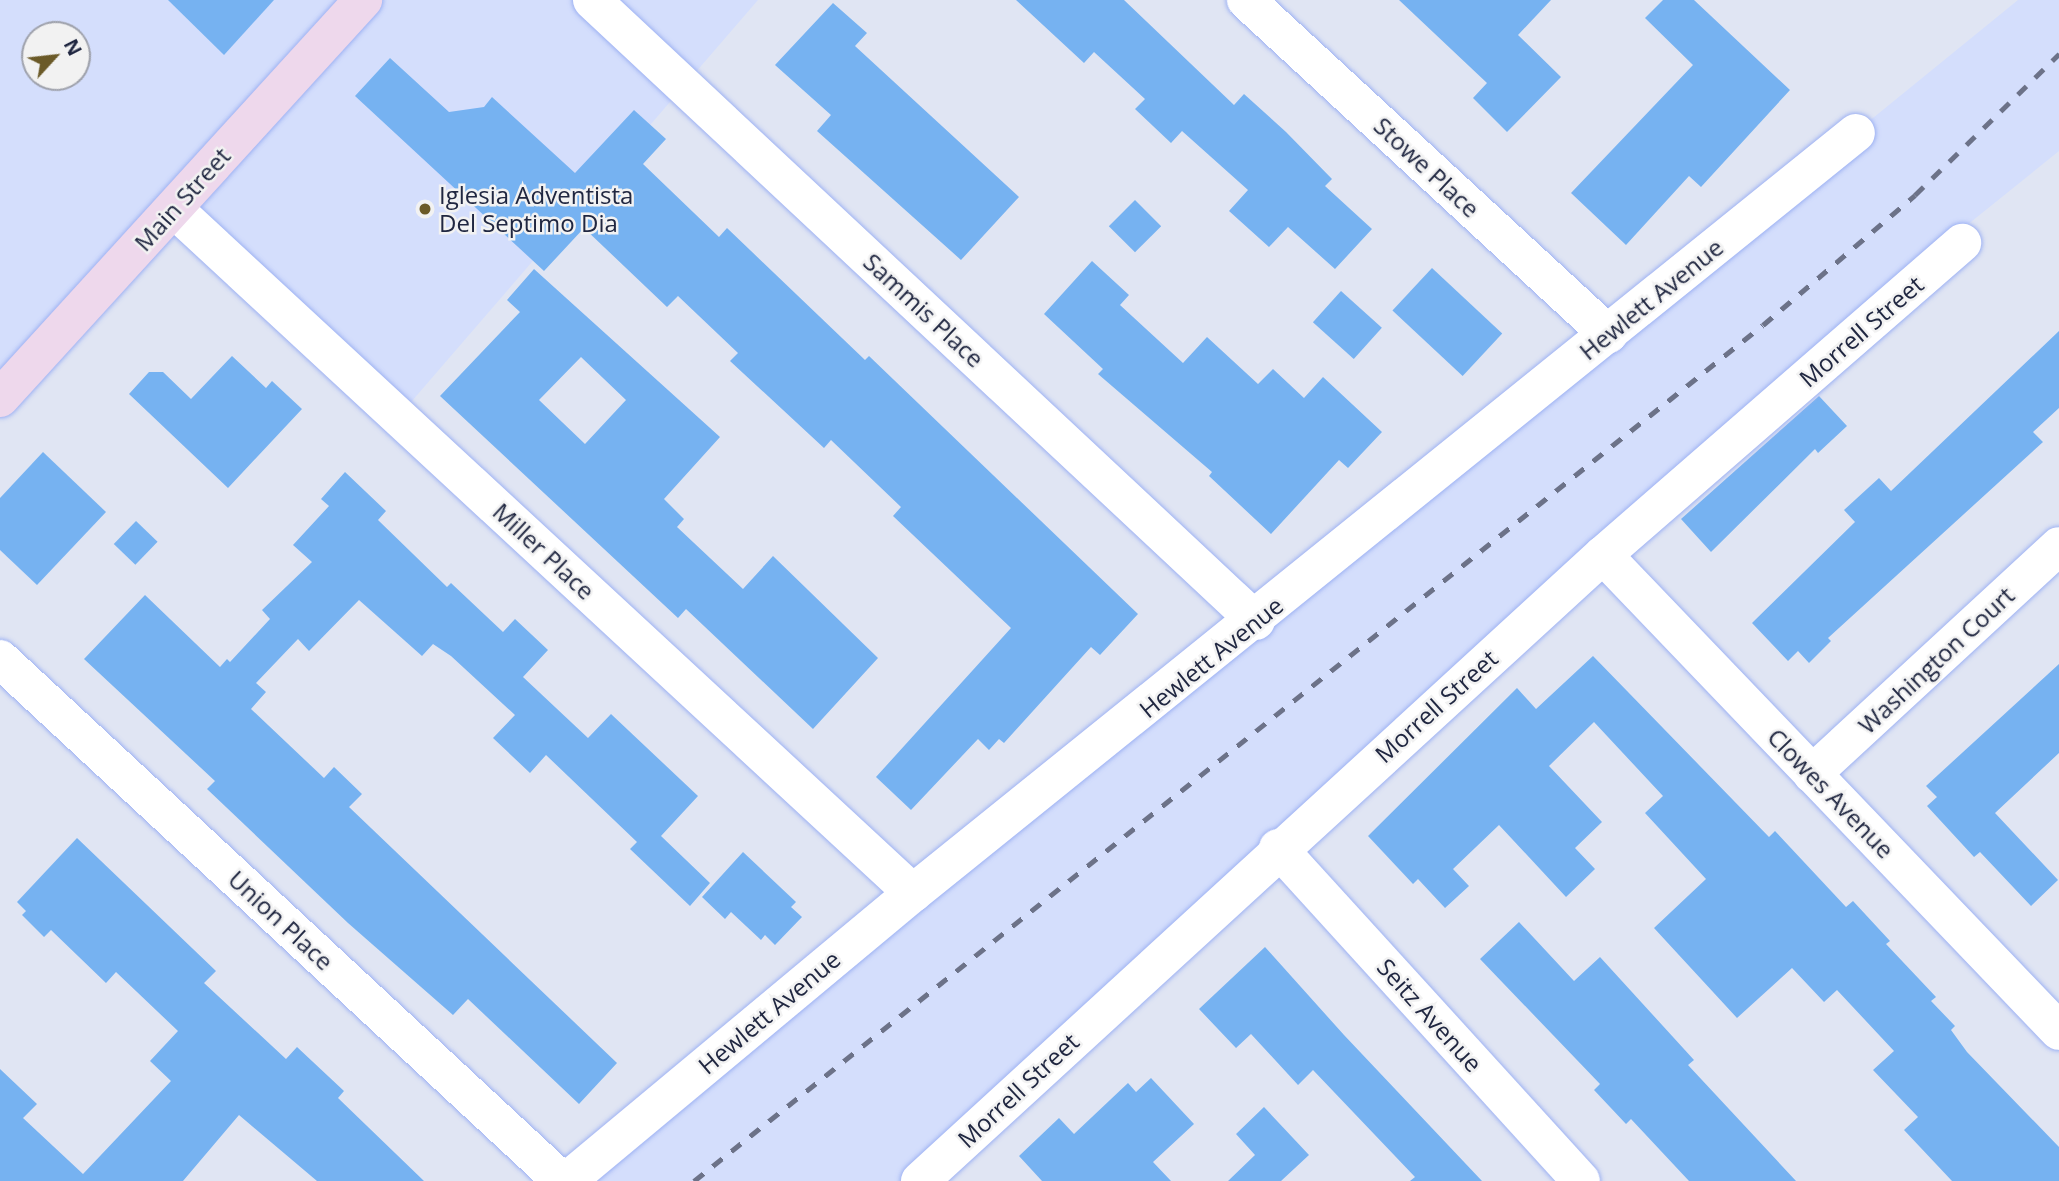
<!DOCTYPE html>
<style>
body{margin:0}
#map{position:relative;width:2059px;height:1181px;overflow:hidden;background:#e0e5f3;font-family:"Open Sans",sans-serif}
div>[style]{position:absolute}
.built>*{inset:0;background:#d4defc}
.building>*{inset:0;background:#76b2f1;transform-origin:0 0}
.roads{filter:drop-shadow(0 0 2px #9eb2f3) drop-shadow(0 0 2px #9eb2f3)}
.street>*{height:38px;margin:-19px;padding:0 19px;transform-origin:19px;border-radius:19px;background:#fff}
.secondary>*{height:38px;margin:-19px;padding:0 19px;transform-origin:19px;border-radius:19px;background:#eed8ec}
.rail>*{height:5px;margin-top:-2.5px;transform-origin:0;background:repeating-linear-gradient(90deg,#6c7288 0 12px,transparent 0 24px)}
.dots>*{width:19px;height:19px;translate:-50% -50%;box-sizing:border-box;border:4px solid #f2f2f2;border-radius:50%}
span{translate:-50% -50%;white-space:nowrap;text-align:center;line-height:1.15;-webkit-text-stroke:5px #f2f2f2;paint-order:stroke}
.street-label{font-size:24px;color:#202741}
.poi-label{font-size:24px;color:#202741}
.left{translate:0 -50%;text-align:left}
.north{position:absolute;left:21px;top:21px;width:70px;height:70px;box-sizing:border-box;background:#f2f2f2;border:2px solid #9ea1ab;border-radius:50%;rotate:63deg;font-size:19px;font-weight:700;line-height:28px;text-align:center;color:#202741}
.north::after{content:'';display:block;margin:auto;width:24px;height:32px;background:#6b5a28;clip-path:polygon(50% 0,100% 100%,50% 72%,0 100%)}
</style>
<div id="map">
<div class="built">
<div style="clip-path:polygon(evenodd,0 0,758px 0,399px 416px,174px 209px,0 394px,0 0,35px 35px,77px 35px,77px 77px,35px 77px,35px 35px)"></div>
<div style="clip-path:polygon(2018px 0,2059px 0,2059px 151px,1941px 246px,920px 1181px,567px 1181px)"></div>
</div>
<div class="building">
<div style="clip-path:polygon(168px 0,274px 0,224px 55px)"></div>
<div style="clip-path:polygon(1016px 0,1124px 0,1234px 105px,1244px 94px,1286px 132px,1332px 179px,1325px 186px,1372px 229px,1335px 269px,1288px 227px,1269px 247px,1229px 211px,1248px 190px,1182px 131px,1171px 143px,1135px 109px,1145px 99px,1094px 52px,1084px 63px)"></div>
<div style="clip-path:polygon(1399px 0,1551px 0,1518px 35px,1561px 77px,1507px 132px,1473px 98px,1487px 83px)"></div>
<div style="clip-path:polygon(1663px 0,1694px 0,1790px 90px,1701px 187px,1689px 176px,1626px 245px,1571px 193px,1693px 65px,1645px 18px)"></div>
<div style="clip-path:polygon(833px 3px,867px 33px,855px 46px,1019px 197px,961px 260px,817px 131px,831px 115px,775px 65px)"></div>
<div style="clip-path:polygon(390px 58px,449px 112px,484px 107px,492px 97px,575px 173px,634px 110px,666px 139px,643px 164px,719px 237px,727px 228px,865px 360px,869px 356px,1138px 614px,1100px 655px,1091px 647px,1004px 743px,999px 739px,989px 750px,978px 739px,911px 810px,876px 777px,1011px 628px,893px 516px,901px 507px,831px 440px,824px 448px,730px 361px,738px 353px,678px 296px,667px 307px,584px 228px,544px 271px,355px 96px)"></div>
<div style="left:1135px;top:200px;width:37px;height:37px;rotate:45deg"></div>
<div style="clip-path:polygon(1092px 261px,1129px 295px,1120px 305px,1183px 363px,1207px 337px,1258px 384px,1273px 369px,1304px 398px,1323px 377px,1382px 432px,1348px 468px,1339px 460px,1271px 534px,1209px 476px,1212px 472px,1098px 374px,1103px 369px,1044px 314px)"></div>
<div style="left:1432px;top:268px;width:96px;height:58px;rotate:43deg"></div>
<div style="clip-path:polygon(evenodd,534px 269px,720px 437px,664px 499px,684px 519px,677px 527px,743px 589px,773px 556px,878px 658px,813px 729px,686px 609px,678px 618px,440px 396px,520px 312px,507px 300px,534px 269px,581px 357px,626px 400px,585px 444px,539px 400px,581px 357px)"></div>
<div style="left:1341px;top:291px;width:55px;height:42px;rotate:42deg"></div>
<div style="clip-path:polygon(2059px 331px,2059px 408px,2033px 432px,2043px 442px,1828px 638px,1831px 641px,1809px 663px,1798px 651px,1788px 661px,1752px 623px,1855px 522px,1844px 510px,1879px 478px,1891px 491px)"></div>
<div style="clip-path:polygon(232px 356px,266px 388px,272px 381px,302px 409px,228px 488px,129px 394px,149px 372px,163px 372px,191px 399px)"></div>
<div style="clip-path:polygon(1819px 396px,1847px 426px,1818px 453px,1815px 449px,1711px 552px,1681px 519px)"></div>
<div style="clip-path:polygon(43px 452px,106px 512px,37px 585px,0 550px,0 498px)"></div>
<div style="clip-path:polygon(345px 472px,386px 511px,378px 520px,447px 587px,451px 583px,503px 632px,515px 619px,548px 650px,523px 677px,588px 738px,611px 714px,698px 796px,661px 836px,710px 883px,690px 906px,630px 849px,637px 842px,546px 755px,530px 773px,493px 738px,515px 715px,451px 656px,433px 644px,422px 656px,359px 600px,309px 651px,298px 639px,256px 683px,266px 692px,251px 709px,324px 778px,334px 767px,362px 794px,349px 807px,617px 1063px,579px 1104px,468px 999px,453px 1015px,348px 923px,207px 789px,215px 781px,84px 659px,145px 595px,220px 667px,227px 659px,230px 662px,270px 619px,262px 610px,312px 562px,293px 545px,329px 506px,321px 499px)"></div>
<div style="left:136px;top:521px;width:30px;height:32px;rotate:44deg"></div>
<div style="clip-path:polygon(1593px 656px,1769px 837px,1775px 831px,1846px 907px,1853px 901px,1890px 941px,1886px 944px,1936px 997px,1931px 1001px,1955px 1026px,1951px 1030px,1967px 1052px,2059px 1147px,2059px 1181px,1952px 1181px,1904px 1130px,1918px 1117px,1873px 1070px,1894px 1051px,1837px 990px,1824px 1002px,1792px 968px,1737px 1018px,1654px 928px,1706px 879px,1645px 813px,1663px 796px,1594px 722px,1549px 766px,1602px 822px,1575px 848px,1595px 869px,1566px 897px,1499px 825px,1453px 869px,1469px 886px,1445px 908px,1418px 879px,1413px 884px,1368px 836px,1517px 688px,1536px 709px)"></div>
<div style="clip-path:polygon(2059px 664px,2059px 753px,1995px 813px,2058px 880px,2031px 906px,1980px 852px,1974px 857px,1927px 806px,1937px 797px,1926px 786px)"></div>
<div style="clip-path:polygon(77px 838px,216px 971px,204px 983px,286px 1059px,297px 1047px,344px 1091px,338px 1098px,424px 1181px,317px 1181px,239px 1115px,183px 1181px,0 1181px,0 1069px,37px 1104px,23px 1118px,83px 1174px,171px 1081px,150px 1061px,178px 1031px,116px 972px,106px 983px,51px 930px,44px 937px,22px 915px,26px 911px,17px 902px)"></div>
<div style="clip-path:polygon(743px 852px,796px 902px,791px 907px,802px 917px,775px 945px,765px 935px,761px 940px,731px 912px,725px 919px,702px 897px)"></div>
<div style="clip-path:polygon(1519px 922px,1574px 981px,1600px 957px,1694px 1060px,1688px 1065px,1796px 1181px,1689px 1181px,1631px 1119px,1626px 1124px,1594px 1090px,1600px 1084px,1480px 959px)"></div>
<div style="clip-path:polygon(1265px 947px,1344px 1035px,1482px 1181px,1410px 1181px,1415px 1177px,1313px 1070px,1298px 1085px,1251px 1034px,1236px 1048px,1199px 1009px)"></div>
<div style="clip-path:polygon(1151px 1078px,1194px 1124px,1153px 1162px,1171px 1181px,1042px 1181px,1019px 1156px,1059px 1118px,1074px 1134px,1128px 1083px,1136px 1092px)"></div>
<div style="clip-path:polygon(1264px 1107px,1309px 1155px,1281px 1181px,1228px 1181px,1255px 1155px,1236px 1134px)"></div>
</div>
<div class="roads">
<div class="street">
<div style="left:592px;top:0;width:909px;rotate:43.08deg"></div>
<div style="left:1246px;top:0;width:493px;rotate:42.7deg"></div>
<div style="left:174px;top:209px;width:1007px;rotate:42.79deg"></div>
<div style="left:1603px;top:555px;width:659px;rotate:46.23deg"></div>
<div style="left:0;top:659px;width:767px;rotate:42.89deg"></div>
<div style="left:1812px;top:774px;width:336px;rotate:-42.7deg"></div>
<div style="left:1278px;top:848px;width:450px;rotate:47.7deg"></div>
<div style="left:567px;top:1181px;width:450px;rotate:-39.8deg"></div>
<div style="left:913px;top:893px;width:1211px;rotate:-38.87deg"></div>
<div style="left:920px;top:1181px;width:926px;rotate:-42.51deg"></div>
<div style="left:1603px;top:555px;width:476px;rotate:-41deg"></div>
</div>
<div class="secondary">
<div style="left:0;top:398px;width:539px;rotate:-47.63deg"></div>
</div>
</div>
<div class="rail">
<div style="left:694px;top:1181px;width:1369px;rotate:-38.69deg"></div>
<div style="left:1763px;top:325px;width:200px;rotate:-40.5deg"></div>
<div style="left:1915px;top:195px;width:202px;rotate:-44.4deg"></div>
</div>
<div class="dots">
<div style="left:425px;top:209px;background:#6b5a28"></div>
</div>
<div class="street-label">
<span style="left:1427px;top:167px;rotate:43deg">Stowe Place</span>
<span style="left:182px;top:199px;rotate:-48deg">Main Street</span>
<span style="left:1651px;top:299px;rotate:-39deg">Hewlett Avenue</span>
<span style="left:924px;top:310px;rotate:43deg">Sammis Place</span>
<span style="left:1861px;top:331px;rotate:-41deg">Morrell Street</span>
<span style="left:544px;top:551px;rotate:43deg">Miller Place</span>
<span style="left:1211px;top:657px;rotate:-39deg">Hewlett Avenue</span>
<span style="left:1936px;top:660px;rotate:-43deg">Washington Court</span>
<span style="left:1436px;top:706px;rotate:-42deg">Morrell Street</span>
<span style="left:1831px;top:793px;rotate:46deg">Clowes Avenue</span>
<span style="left:281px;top:920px;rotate:43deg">Union Place</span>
<span style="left:769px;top:1012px;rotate:-40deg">Hewlett Avenue</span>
<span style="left:1430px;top:1015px;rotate:48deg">Seitz Avenue</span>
<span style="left:1018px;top:1090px;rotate:-43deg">Morrell Street</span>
</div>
<div class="poi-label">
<span class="left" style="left:439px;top:209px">Iglesia Adventista<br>Del Septimo Dia</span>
</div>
<div class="north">N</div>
</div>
